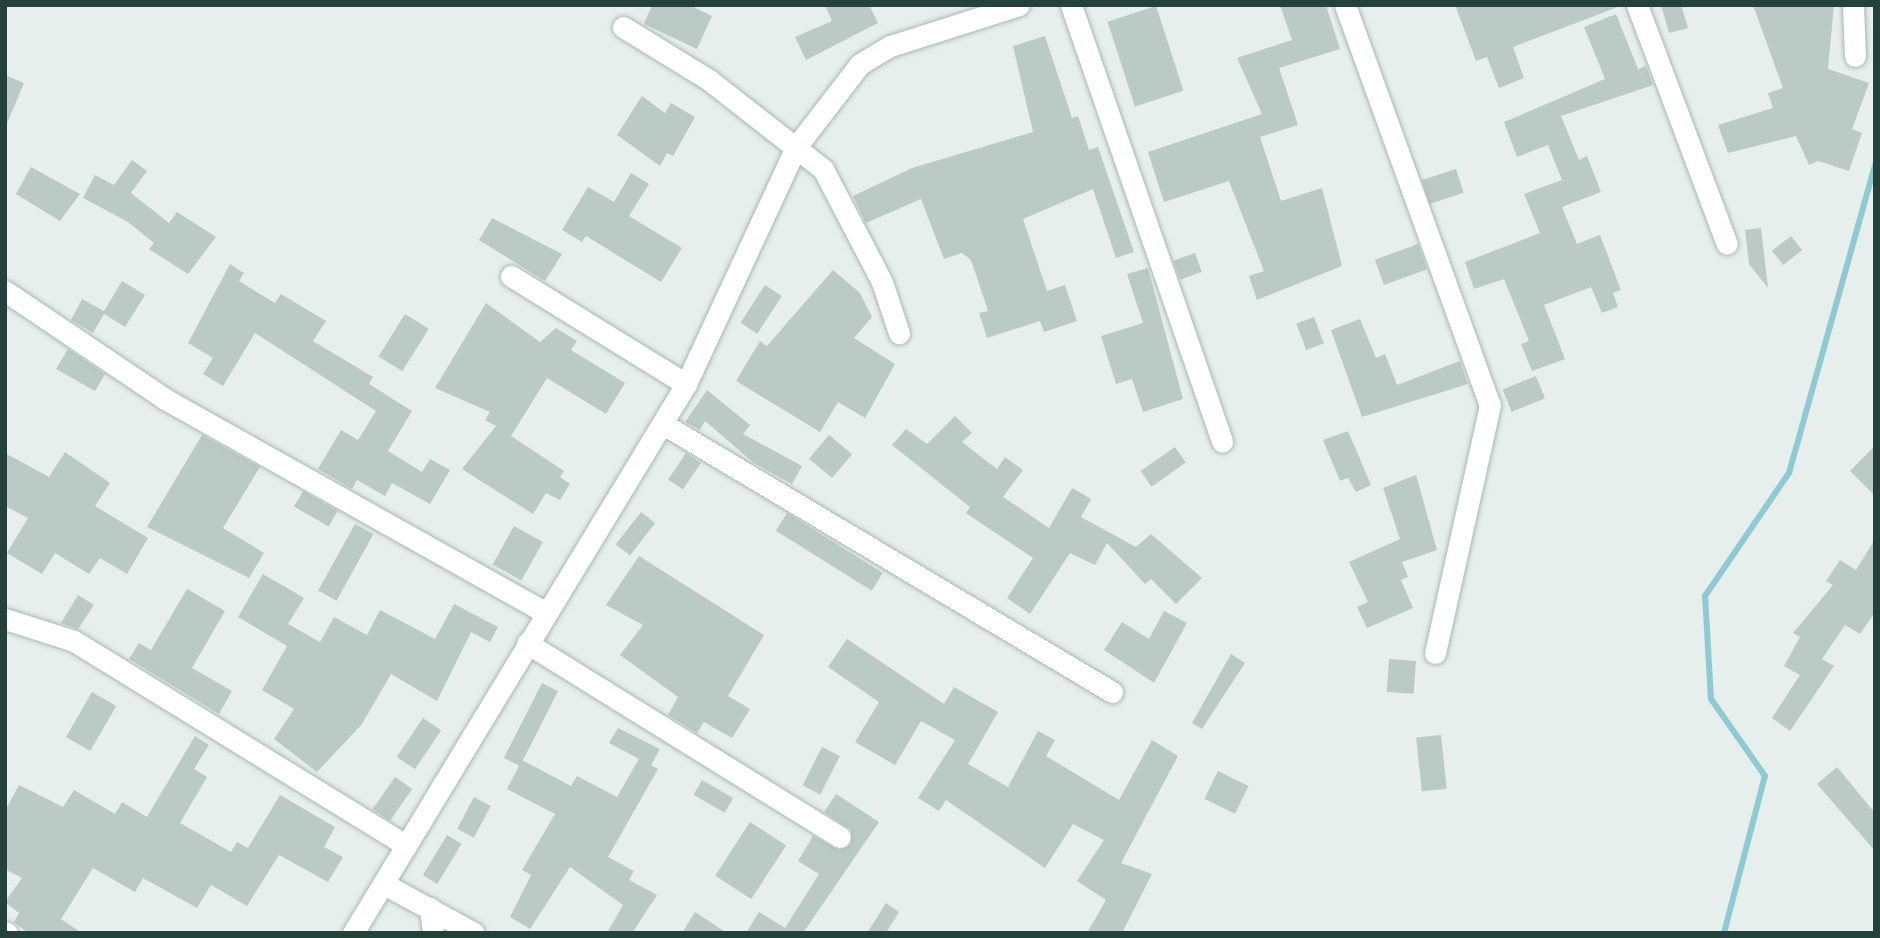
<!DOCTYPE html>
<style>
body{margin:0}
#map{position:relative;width:1880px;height:938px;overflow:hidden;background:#e6efeb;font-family:Signika,sans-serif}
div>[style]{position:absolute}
.stream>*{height:6px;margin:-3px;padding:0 3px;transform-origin:3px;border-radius:3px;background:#8ec9d4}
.building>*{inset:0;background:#bbcac4;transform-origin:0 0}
.roads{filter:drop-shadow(0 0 2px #a8b8b2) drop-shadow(0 0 2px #a8b8b2)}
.minor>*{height:21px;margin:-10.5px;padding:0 10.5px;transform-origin:10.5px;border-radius:10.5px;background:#fff}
span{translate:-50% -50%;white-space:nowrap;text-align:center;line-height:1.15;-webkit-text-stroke:6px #f7fbf9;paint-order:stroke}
.frame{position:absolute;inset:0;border:7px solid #24423a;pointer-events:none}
</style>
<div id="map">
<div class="stream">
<div style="left:1724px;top:933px;width:162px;rotate:-75.4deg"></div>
<div style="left:1765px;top:776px;width:94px;rotate:-125deg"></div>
<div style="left:1711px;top:699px;width:103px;rotate:-93.3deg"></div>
<div style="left:1705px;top:596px;width:149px;rotate:-55.7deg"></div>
<div style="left:1789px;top:473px;width:320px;rotate:-74.4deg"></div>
</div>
<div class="building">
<div style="clip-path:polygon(652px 5px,689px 5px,712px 16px,697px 49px,644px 24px)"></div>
<div style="clip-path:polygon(825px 5px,869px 5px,878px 23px,806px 60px,795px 37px,832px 21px)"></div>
<div style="clip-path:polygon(1280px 5px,1326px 5px,1340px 49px,1279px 68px,1298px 125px,1260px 137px,1281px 201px,1322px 188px,1342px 266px,1257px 300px,1249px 276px,1264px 271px,1229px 181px,1164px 202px,1148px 152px,1262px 114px,1237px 58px,1292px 40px)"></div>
<div style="clip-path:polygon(1455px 5px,1617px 5px,1618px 7px,1513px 47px,1524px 78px,1499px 88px,1487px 57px,1476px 61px)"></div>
<div style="clip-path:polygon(1661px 5px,1681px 5px,1688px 28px,1669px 33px)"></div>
<div style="clip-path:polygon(1753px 5px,1834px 5px,1828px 69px,1869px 83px,1852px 129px,1862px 133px,1849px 171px,1818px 161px,1809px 165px,1796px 136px,1728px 153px,1718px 125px,1773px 108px,1768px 93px,1783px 88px)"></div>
<div style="left:1156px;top:6px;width:89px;height:51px;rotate:72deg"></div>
<div style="clip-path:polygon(1616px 14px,1638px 69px,1646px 66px,1653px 85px,1561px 116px,1579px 160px,1587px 156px,1601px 192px,1562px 207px,1577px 244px,1600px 235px,1621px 290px,1613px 293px,1618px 307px,1602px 313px,1591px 287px,1544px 305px,1565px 359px,1532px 371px,1521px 344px,1529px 341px,1504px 279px,1474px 289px,1465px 262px,1540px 233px,1524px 194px,1562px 180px,1548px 145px,1517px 157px,1504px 122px,1605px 79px,1584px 27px)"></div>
<div style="clip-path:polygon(1045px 36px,1072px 118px,1078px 116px,1089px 150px,1098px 147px,1134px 252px,1116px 258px,1093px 189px,1023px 219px,1047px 291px,1065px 285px,1077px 321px,1044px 332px,1040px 321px,987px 338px,979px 313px,988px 311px,971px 260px,962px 253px,944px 259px,921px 199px,866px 223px,853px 196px,912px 168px,1033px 132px,1013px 46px)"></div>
<div style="clip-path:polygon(5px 75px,24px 83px,5px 128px)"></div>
<div style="clip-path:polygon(642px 96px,665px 113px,671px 103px,695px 117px,673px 156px,667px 153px,660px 166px,617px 135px)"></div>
<div style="clip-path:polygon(132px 160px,147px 171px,131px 193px,169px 223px,177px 212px,216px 237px,188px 274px,149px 249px,154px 243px,128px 222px,83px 198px,95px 175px,114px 185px)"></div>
<div style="clip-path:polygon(31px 167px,80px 194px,60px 221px,16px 194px)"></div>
<div style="left:1456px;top:169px;width:25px;height:36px;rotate:72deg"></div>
<div style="clip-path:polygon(631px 173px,649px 184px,629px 216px,682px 248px,661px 282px,586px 236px,582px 242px,562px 230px,588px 187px,614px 202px)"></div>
<div style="clip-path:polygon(492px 218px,562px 254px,545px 281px,479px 240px)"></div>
<div style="clip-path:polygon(1761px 228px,1768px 288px,1749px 264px,1745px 230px)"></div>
<div style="left:1791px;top:236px;width:18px;height:24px;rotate:52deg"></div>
<div style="left:1418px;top:244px;width:27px;height:46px;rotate:70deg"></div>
<div style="left:1195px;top:253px;width:20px;height:23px;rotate:70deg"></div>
<div style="clip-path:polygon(230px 264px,244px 273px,239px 281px,275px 303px,281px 294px,326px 321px,313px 341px,373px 377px,369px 384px,412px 411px,388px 451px,422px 472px,430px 459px,450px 470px,430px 504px,392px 483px,385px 496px,357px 480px,352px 489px,318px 469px,341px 430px,358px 440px,376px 411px,255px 333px,223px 386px,203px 374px,213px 358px,188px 343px)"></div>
<div style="clip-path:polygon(1148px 268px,1183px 399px,1143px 412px,1132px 379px,1116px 384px,1101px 336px,1143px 323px,1127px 274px)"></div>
<div style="clip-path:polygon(833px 270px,860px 293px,872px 317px,854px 338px,895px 364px,865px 418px,838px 402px,820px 432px,736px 381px,760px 341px,767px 346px)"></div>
<div style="clip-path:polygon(122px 281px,145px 295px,125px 327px,104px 314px,93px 333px,71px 320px,82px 299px,104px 311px)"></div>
<div style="left:765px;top:285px;width:20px;height:45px;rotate:33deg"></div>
<div style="clip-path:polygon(486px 303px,540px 342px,556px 328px,577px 341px,571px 350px,625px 383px,606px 414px,547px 378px,511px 436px,564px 471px,560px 477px,570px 484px,560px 500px,546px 493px,533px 514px,462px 469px,496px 426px,485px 420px,490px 412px,435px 388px)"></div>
<div style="left:405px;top:314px;width:28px;height:50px;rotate:32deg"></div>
<div style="left:1314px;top:317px;width:28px;height:19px;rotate:69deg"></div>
<div style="clip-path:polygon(1360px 319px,1376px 358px,1385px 354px,1397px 385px,1460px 361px,1468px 384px,1362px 417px,1331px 330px)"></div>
<div style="clip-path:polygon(68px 349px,105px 374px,95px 391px,56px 369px)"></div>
<div style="left:1536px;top:376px;width:24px;height:36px;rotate:68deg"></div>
<div style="clip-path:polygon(707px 390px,750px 425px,743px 434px,802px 466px,792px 484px,754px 463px,705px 421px,700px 430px,685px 422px)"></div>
<div style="clip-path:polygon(955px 416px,972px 433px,962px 442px,997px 469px,1005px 457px,1023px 470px,1003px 497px,1049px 528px,1072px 488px,1091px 499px,1081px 517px,1136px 547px,1151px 534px,1202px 578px,1176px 604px,1151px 579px,1145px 584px,1107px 543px,1095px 565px,1070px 553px,1030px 614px,1007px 598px,1033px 558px,966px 513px,970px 507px,892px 445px,906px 429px,927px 444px)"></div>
<div style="clip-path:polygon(1348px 431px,1371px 485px,1356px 492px,1348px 478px,1340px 481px,1323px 440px)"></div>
<div style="clip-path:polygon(202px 435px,260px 467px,223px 528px,264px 553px,249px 578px,147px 527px)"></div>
<div style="left:829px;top:435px;width:30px;height:31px;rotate:40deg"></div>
<div style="clip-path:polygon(1875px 446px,1875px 496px,1850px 471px)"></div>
<div style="left:1175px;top:447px;width:19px;height:42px;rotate:55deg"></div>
<div style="clip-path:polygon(65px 452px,110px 483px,95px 506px,148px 538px,127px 574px,100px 558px,89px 574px,55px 553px,42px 574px,7px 553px,28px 518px,5px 506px,5px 453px,49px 477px)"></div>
<div style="left:686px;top:453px;width:18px;height:32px;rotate:34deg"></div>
<div style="clip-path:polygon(1416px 475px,1437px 550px,1402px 562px,1408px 577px,1401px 580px,1413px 608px,1367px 628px,1357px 607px,1368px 602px,1349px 562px,1400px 539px,1383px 488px)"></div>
<div style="left:303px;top:491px;width:40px;height:18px;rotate:30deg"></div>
<div style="left:641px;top:512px;width:18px;height:41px;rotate:38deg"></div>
<div style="left:787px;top:513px;width:113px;height:21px;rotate:32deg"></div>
<div style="left:355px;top:524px;width:21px;height:76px;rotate:29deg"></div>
<div style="left:514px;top:526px;width:33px;height:44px;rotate:29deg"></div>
<div style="clip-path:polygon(1875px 539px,1875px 612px,1860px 634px,1845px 625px,1822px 659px,1834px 666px,1790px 731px,1772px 718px,1800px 675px,1784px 666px,1800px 637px,1793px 633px,1833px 585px,1826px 581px,1840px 560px,1856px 570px)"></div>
<div style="clip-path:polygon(639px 556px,764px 635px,728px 696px,750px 709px,732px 738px,704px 722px,697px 733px,668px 715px,678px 697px,620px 655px,643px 625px,606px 605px)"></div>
<div style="clip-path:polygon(263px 574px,304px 598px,288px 624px,320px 642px,334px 617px,367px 635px,380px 610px,435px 639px,454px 604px,498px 627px,490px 642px,471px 632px,437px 701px,391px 674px,362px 724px,317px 772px,274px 739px,294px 709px,262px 690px,287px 646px,238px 617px)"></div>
<div style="clip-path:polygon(187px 589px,225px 611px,192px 668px,232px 691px,219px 714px,129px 659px,139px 643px,151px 650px)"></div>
<div style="clip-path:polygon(78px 595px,94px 605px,78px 629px,61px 623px)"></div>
<div style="clip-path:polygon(1164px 611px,1187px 623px,1154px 683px,1104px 650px,1122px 622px,1149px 639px)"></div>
<div style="clip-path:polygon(847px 639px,944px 704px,954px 687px,998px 712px,968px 764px,1008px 787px,1038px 731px,1055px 740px,1046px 756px,1119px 800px,1152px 740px,1178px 756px,1121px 863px,1152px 874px,1122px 933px,1087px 933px,1106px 900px,1077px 881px,1104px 840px,1073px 824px,1045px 868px,946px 800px,939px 811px,918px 798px,955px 740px,921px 721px,895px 765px,855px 742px,879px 702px,828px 667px)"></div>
<div style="clip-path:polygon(1231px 654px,1245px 663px,1202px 729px,1192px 723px)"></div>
<div style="left:1389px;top:659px;width:27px;height:33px;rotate:4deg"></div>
<div style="left:542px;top:683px;width:18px;height:84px;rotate:27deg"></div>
<div style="left:92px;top:692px;width:28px;height:52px;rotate:30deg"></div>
<div style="left:423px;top:718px;width:22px;height:47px;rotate:34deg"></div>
<div style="clip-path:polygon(618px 728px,660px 749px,651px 765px,658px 769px,608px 857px,634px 871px,629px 880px,657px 895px,632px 933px,607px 933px,623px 905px,570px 867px,530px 929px,510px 917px,531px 875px,522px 870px,555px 814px,507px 789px,522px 760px,571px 786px,577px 776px,617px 797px,639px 759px,609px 743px)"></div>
<div style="left:1441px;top:735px;width:54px;height:25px;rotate:84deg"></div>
<div style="clip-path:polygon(195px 736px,209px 745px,194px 769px,207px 777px,180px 823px,231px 852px,237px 842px,248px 848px,280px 795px,335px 827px,324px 847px,343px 857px,328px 882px,279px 855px,247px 906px,211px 885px,197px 908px,143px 878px,135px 892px,93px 868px,61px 919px,82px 933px,28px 933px,14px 922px,19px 913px,5px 902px,22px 878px,5px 869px,5px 811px,19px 785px,63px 807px,74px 790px,115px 814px,122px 802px,147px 817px)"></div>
<div style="left:822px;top:747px;width:20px;height:43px;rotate:27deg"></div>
<div style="clip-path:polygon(1837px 767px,1875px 813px,1875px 851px,1817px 784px)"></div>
<div style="left:1218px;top:771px;width:34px;height:31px;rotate:26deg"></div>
<div style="left:395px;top:777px;width:21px;height:39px;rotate:35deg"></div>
<div style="left:702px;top:780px;width:36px;height:17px;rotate:30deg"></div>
<div style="clip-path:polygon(836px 794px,879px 822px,803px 933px,746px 933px,759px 912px,785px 928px,819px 874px,798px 861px,813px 836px,839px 850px,851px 844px,851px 830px,824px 812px)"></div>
<div style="left:474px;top:797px;width:19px;height:36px;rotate:28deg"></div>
<div style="left:750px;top:822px;width:43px;height:64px;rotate:33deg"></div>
<div style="left:447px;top:835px;width:17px;height:47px;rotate:31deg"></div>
<div style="clip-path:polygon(886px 903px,899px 912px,886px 933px,867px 933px)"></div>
<div style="clip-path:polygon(695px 912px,727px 933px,682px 933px)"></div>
</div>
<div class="roads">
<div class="minor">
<div style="left:1071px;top:5px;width:462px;rotate:70.9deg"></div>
<div style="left:1345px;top:5px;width:425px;rotate:70.1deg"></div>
<div style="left:1490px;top:405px;width:254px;rotate:102.5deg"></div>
<div style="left:1637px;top:5px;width:255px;rotate:69.4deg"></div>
<div style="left:1853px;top:5px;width:51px;rotate:87.8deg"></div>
<div style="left:623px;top:27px;width:101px;rotate:31.6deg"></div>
<div style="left:709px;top:80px;width:145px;rotate:38deg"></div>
<div style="left:823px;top:169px;width:127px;rotate:62.4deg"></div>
<div style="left:882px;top:282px;width:54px;rotate:71.6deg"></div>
<div style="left:511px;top:276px;width:206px;rotate:31.7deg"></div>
<div style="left:5px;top:291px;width:193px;rotate:34deg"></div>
<div style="left:165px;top:399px;width:436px;rotate:29.3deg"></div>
<div style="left:663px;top:424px;width:523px;rotate:30.83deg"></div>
<div style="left:5px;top:619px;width:72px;rotate:17.7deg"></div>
<div style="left:74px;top:641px;width:390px;rotate:31.6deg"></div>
<div style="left:527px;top:643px;width:368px;rotate:31.8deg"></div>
<div style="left:384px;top:884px;width:102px;rotate:28.6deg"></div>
<div style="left:430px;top:908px;width:25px;rotate:83deg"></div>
<div style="left:5px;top:932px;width:2px;rotate:27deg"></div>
<div style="left:353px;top:933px;width:642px;rotate:-58.76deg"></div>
<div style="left:686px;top:384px;width:261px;rotate:-65.1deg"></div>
<div style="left:796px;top:147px;width:105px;rotate:-52.4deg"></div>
<div style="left:860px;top:64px;width:35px;rotate:-31deg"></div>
<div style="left:890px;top:46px;width:135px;rotate:-17.6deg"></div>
</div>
</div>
<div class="frame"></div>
</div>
